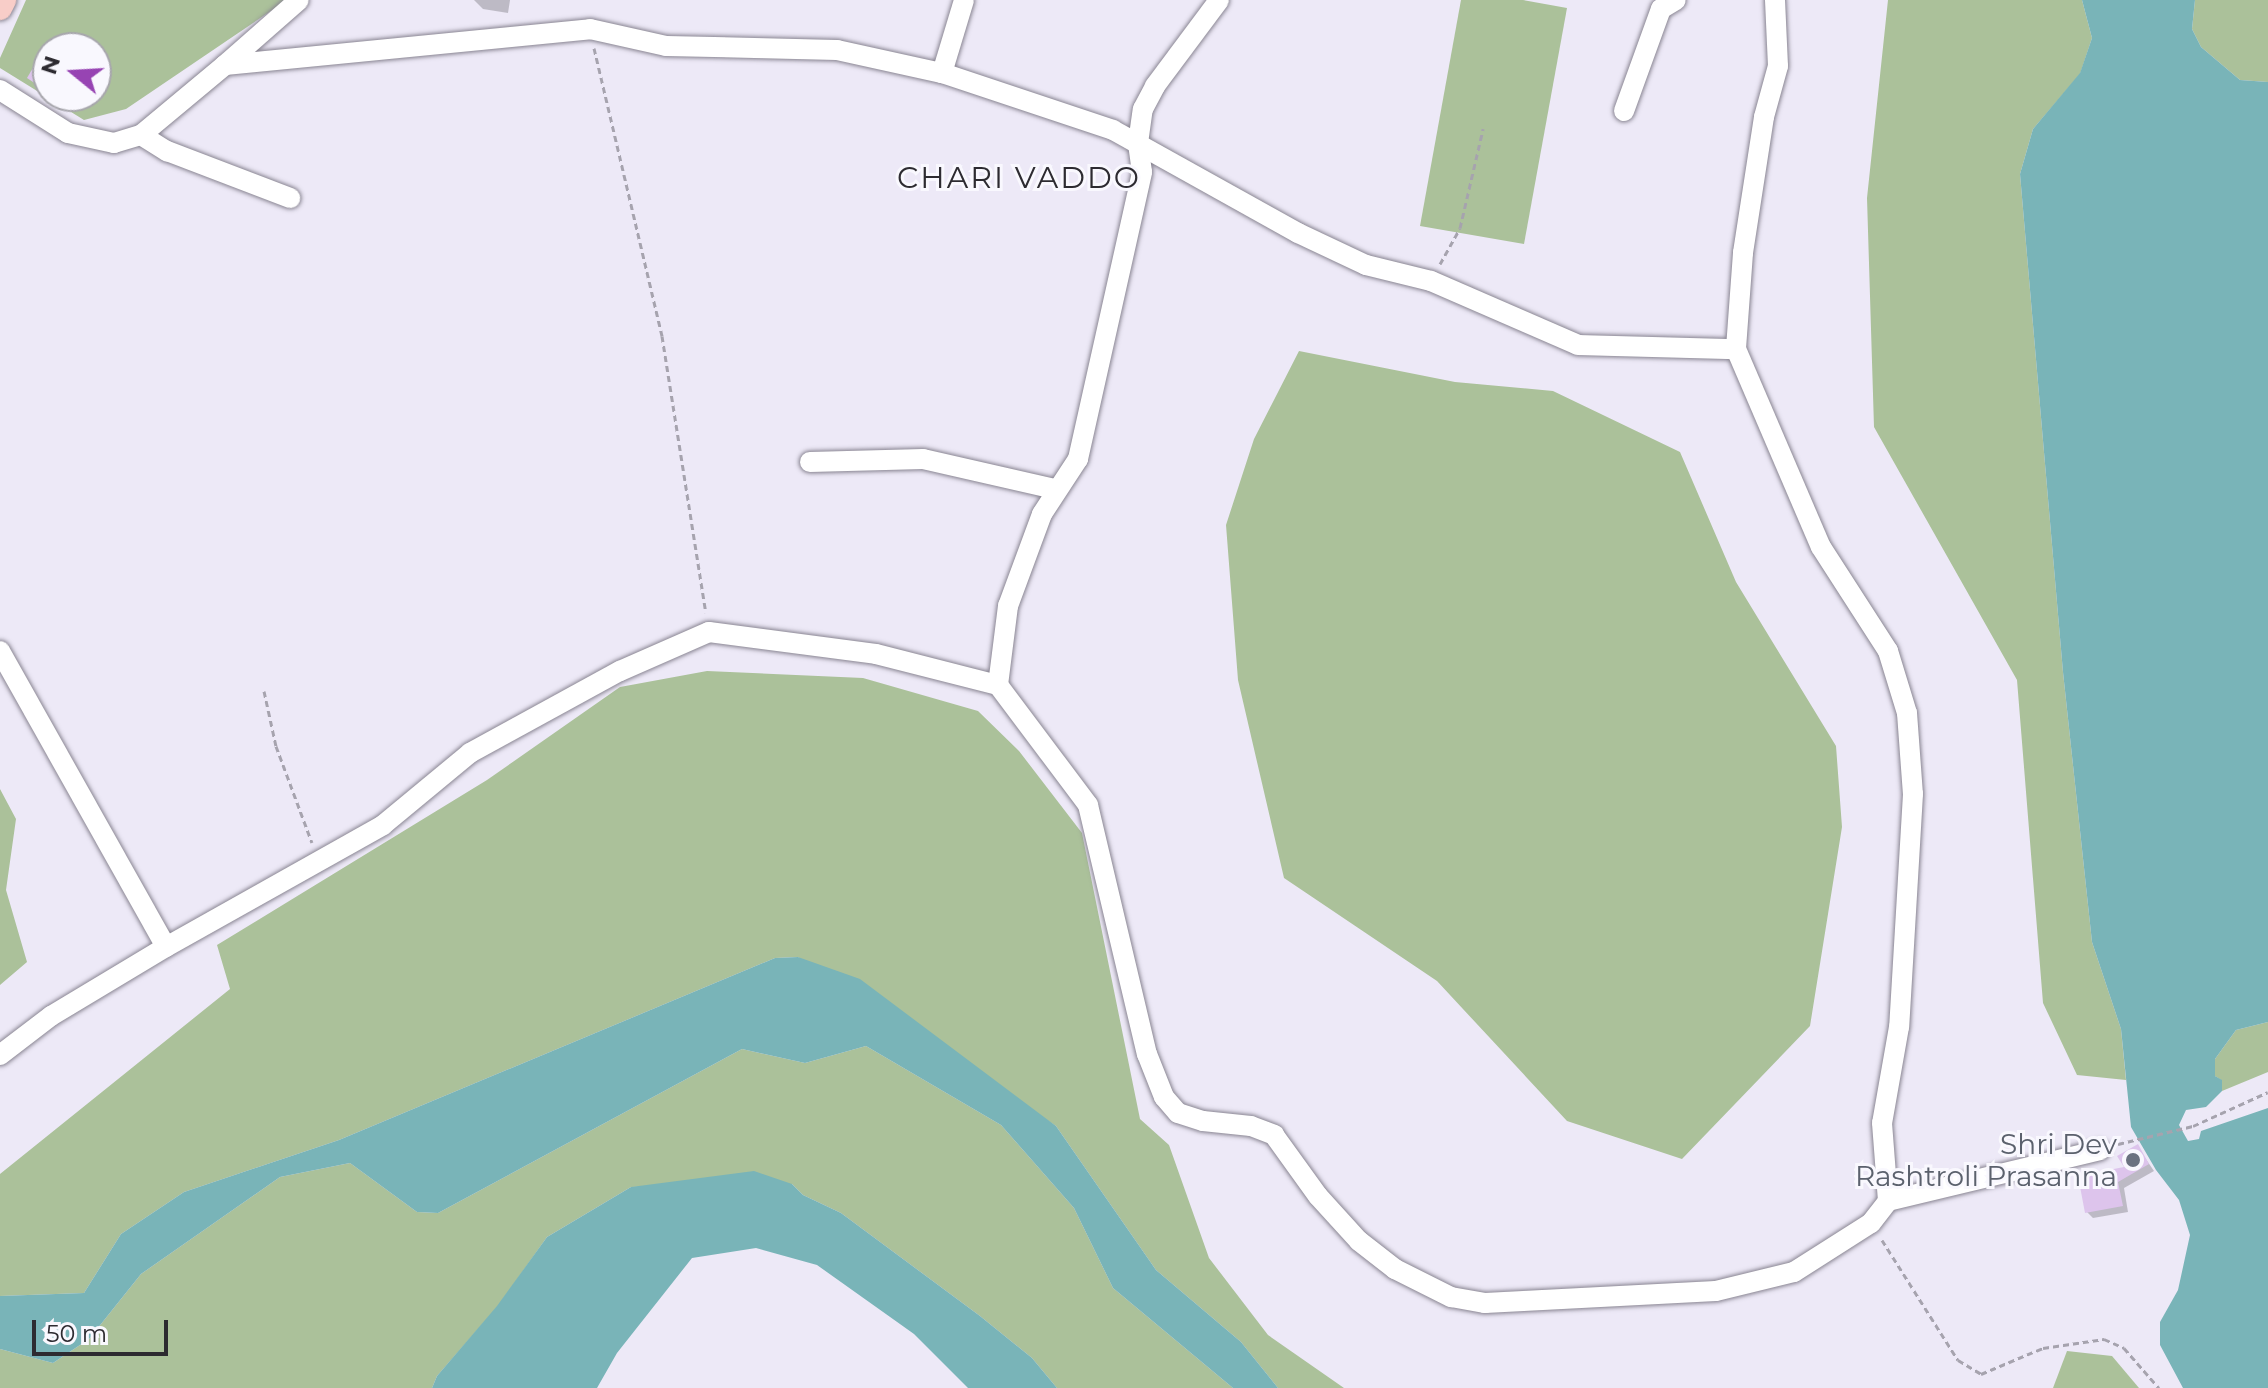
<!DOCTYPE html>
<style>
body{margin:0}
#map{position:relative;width:2268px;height:1388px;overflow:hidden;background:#ede9f7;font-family:Montserrat,sans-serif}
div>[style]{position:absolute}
.green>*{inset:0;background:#abc19a}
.water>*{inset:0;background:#79b4b8}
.shadow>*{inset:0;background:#0003}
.building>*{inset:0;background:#ddc4ec}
.path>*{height:3px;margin-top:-1.5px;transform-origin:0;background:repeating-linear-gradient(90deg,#a6a3ae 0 6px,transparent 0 10px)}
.roads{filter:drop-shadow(0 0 2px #898592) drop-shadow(0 0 2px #898592)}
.minor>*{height:20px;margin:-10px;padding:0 10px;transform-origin:10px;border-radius:10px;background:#fff}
.major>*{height:24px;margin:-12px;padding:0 12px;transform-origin:12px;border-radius:12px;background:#f8cdc8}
.dots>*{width:22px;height:22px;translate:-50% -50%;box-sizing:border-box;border:4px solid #f9f8fe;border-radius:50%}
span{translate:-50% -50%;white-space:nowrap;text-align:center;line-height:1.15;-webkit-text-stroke:6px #f9f8fe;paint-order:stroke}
.worship-label{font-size:28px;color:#5b616d}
.right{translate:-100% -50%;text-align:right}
.neighbourhood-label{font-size:30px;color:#2d2b31;letter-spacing:2px}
.north{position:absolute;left:32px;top:32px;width:80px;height:80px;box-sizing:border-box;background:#f9f8fe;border:2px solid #a7a6ac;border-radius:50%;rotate:288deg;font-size:22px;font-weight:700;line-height:32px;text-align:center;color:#2d2b31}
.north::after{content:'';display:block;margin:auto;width:28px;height:36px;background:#9744b3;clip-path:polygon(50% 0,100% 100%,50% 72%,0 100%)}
.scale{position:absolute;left:32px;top:1320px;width:136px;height:36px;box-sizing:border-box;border:4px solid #2d2b31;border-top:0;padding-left:10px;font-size:24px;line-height:28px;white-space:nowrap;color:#2d2b31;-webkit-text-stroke:6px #f9f8fe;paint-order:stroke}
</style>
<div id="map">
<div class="green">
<div style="clip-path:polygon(evenodd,26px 0,287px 0,126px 109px,84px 120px,0 68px,0 58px,26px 0,48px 48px,96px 48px,96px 96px,48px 96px,48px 48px)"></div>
<div style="clip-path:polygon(1461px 0,1523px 0,1567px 8px,1524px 244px,1420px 226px)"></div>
<div style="clip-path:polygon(1888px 0,2082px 0,2092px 38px,2080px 74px,2033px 129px,2020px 174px,2063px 672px,2092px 942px,2121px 1029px,2126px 1080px,2077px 1075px,2043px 1003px,2017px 680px,1874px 427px,1867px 198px)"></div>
<div style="clip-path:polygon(2195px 0,2268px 0,2268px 82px,2240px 80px,2201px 47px,2192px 29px)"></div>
<div style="clip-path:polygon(1299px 351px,1455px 382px,1553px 391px,1680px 452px,1736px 582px,1836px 746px,1842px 827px,1810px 1026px,1682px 1159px,1567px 1121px,1437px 981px,1284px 878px,1238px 680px,1226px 525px,1254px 439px)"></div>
<div style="clip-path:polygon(707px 671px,863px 678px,978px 711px,1019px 751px,1082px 833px,1140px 1119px,1169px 1145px,1209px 1258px,1268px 1335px,1344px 1388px,1278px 1388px,1241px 1342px,1156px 1270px,1056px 1126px,798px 957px,775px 958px,339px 1140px,184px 1192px,121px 1234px,84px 1293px,0 1296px,0 1174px,230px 989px,217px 945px,487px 780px,620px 687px)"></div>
<div style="clip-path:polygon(0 789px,16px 819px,6px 890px,27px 962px,0 985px)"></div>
<div style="clip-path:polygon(2268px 1022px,2268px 1072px,2222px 1091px,2221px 1080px,2215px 1076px,2215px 1059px,2236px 1030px)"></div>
<div style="clip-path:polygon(866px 1046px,1001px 1125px,1074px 1208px,1113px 1288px,1233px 1388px,1057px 1388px,1032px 1358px,980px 1316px,841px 1213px,803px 1195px,792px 1184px,631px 1187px,547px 1237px,498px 1306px,437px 1376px,432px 1388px,0 1388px,0 1349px,53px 1363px,89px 1339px,141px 1274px,280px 1177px,350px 1163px,417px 1212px,438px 1213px,742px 1049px,805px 1063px)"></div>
<div style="clip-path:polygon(2067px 1351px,2112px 1356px,2139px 1388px,2053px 1388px)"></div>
</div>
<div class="water">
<div style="clip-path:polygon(2082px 0,2195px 0,2192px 29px,2201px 47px,2240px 80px,2268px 82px,2268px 1022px,2236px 1030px,2215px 1059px,2215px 1076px,2222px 1080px,2222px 1091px,2206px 1107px,2186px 1110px,2179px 1125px,2188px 1141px,2199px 1139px,2201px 1131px,2268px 1108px,2268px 1388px,2183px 1388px,2160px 1345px,2160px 1322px,2178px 1290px,2190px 1235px,2179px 1200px,2156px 1170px,2131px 1127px,2121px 1029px,2092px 942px,2063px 672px,2020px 174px,2033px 129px,2080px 73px,2092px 38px)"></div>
<div style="clip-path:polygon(798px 957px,860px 979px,1056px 1126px,1156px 1270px,1241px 1342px,1278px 1388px,1233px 1388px,1113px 1288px,1074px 1208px,1001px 1125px,866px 1046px,805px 1063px,742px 1049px,438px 1213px,417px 1212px,350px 1163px,280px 1177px,141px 1274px,89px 1339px,53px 1363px,0 1349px,0 1296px,84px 1293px,121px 1234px,184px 1192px,339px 1140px,775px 958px)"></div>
<div style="clip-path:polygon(754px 1171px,792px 1184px,803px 1195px,841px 1213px,980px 1316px,1032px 1358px,1057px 1388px,968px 1388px,914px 1334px,817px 1265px,756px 1248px,692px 1258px,617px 1353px,597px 1388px,432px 1388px,437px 1376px,497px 1306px,547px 1237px,631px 1187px)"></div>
</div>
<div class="shadow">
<div style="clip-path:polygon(474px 0,510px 0,508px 13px,483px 9px)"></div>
<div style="clip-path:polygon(54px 96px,86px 96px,77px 110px)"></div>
<div style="clip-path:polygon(2137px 1146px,2154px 1171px,2124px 1188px,2128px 1212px,2093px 1218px,2087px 1212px,2127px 1169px)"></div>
</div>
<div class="building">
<div style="clip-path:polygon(37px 61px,48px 67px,48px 92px,27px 78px)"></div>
<div style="clip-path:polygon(2138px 1144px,2149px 1164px,2118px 1182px,2123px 1206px,2085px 1213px,2078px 1176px,2124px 1167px,2117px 1156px)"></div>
</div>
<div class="path">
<div style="left:594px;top:48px;width:296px;rotate:76.7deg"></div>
<div style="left:662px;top:336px;width:280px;rotate:81deg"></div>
<div style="left:1440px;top:264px;width:41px;rotate:-60.9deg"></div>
<div style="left:1460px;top:228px;width:102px;rotate:-76.9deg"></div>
<div style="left:264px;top:691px;width:56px;rotate:77.7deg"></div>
<div style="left:276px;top:746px;width:103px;rotate:69.6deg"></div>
<div style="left:2118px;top:1144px;width:77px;rotate:-13.5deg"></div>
<div style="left:2193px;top:1126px;width:82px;rotate:-24.4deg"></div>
<div style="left:1882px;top:1240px;width:142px;rotate:57.7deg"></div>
<div style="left:1958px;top:1360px;width:27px;rotate:31deg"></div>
<div style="left:1981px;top:1374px;width:67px;rotate:-22.8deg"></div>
<div style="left:2043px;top:1348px;width:62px;rotate:-8.4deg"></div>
<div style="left:2104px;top:1339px;width:22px;rotate:24deg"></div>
<div style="left:2124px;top:1348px;width:53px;rotate:48.8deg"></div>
</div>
<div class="roads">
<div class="minor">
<div style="left:1775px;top:0;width:66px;rotate:87.4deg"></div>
<div style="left:1778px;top:66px;width:53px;rotate:105.4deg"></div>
<div style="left:1764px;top:117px;width:138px;rotate:98.8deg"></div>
<div style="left:1743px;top:253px;width:96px;rotate:94.2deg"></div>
<div style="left:1736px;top:349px;width:215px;rotate:66.8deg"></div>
<div style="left:1821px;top:547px;width:124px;rotate:57.2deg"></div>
<div style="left:1888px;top:651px;width:65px;rotate:73deg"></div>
<div style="left:1907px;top:713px;width:81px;rotate:85.8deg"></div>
<div style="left:1913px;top:794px;width:233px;rotate:93.4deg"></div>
<div style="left:1899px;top:1027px;width:97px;rotate:100deg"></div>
<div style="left:1882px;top:1123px;width:78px;rotate:85.6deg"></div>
<div style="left:225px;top:65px;width:98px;rotate:-41.3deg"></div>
<div style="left:942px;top:73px;width:76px;rotate:-73.2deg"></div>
<div style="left:0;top:90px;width:80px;rotate:32.3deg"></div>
<div style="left:68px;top:133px;width:47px;rotate:12.3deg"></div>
<div style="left:114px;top:143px;width:28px;rotate:-17deg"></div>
<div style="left:141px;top:135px;width:109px;rotate:-39.8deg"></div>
<div style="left:225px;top:65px;width:367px;rotate:-5.6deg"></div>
<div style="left:590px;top:29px;width:78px;rotate:12.6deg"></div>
<div style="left:666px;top:46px;width:171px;rotate:1.3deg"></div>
<div style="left:837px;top:50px;width:107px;rotate:12.4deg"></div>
<div style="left:942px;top:73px;width:180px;rotate:18.4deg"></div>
<div style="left:1113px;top:130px;width:212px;rotate:29.1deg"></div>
<div style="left:1298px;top:233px;width:75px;rotate:25.2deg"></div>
<div style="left:1366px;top:265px;width:67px;rotate:13.8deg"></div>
<div style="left:1431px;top:281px;width:160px;rotate:23.5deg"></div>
<div style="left:1578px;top:345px;width:158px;rotate:1.5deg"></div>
<div style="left:1624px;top:111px;width:109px;rotate:-70.1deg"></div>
<div style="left:1661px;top:9px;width:17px;rotate:-31deg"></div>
<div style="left:141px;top:135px;width:31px;rotate:32deg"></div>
<div style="left:167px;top:151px;width:132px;rotate:20.9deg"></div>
<div style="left:810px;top:462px;width:113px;rotate:-1.5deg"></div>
<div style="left:923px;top:459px;width:135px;rotate:12.8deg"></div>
<div style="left:0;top:651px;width:339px;rotate:60.7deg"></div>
<div style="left:998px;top:685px;width:80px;rotate:-82.8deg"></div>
<div style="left:1008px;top:606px;width:98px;rotate:-69.7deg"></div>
<div style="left:1042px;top:514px;width:66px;rotate:-56.8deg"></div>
<div style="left:1078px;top:459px;width:294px;rotate:-77.4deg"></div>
<div style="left:1142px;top:172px;width:29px;rotate:-98deg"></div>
<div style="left:1138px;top:143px;width:34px;rotate:-82deg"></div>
<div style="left:1143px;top:109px;width:26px;rotate:-62deg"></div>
<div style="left:1155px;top:86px;width:107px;rotate:-53.3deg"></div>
<div style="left:0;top:1055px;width:64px;rotate:-37.4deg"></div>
<div style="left:51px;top:1016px;width:134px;rotate:-31deg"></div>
<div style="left:166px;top:947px;width:249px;rotate:-29.3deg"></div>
<div style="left:383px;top:825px;width:113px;rotate:-39.6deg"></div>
<div style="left:470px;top:753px;width:171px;rotate:-28.7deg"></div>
<div style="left:620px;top:671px;width:97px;rotate:-23.7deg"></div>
<div style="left:709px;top:632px;width:168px;rotate:7.5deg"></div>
<div style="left:876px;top:654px;width:126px;rotate:14.3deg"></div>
<div style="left:998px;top:685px;width:150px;rotate:53.1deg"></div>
<div style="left:1088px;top:805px;width:256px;rotate:76.7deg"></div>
<div style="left:1147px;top:1054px;width:46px;rotate:68.4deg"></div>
<div style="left:1164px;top:1097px;width:21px;rotate:49deg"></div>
<div style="left:1178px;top:1113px;width:26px;rotate:18deg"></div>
<div style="left:1203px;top:1121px;width:48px;rotate:5.9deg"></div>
<div style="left:1251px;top:1126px;width:25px;rotate:21deg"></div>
<div style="left:1274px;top:1135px;width:75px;rotate:54.2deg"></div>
<div style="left:1318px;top:1196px;width:61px;rotate:47.7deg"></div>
<div style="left:1359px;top:1241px;width:46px;rotate:37.9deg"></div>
<div style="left:1395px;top:1269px;width:63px;rotate:26.6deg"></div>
<div style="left:1451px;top:1297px;width:35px;rotate:10deg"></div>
<div style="left:1485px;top:1303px;width:231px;rotate:-3deg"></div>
<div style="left:1716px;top:1291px;width:80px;rotate:-13.7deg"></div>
<div style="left:1794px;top:1272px;width:91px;rotate:-32.5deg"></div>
<div style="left:1871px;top:1223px;width:28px;rotate:-52deg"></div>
<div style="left:1888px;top:1201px;width:218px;rotate:-13.5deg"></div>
</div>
<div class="major">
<div style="left:0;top:8px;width:9px;rotate:-63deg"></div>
</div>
</div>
<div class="dots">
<div style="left:2133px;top:1160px;background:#6b7280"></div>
</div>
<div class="worship-label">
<span class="right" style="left:2117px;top:1160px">Shri Dev<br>Rashtroli Prasanna</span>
</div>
<div class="neighbourhood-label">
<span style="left:1019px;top:178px">CHARI VADDO</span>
</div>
<div class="north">N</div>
<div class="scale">50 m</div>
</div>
